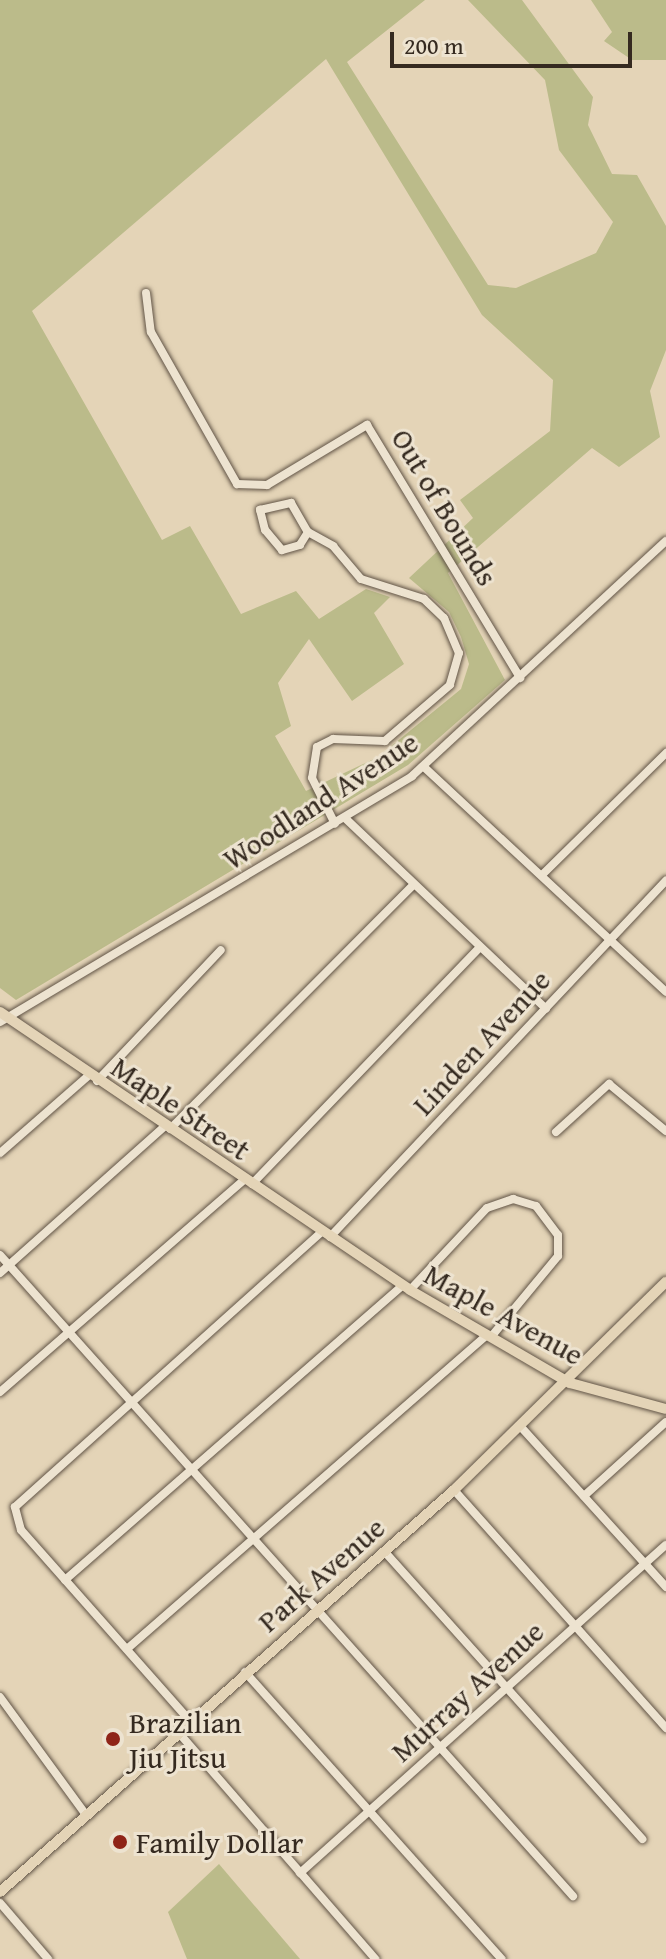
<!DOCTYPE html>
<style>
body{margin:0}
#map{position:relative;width:666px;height:1959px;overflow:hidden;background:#e4d4b7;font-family:"Gentium Book Plus",serif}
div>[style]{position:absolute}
.green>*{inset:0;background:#bbbb8a}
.roads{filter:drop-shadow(0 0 2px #615446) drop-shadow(0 0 2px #615446)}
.minor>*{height:8px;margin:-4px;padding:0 4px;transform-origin:4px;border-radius:4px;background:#ede3d0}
.major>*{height:10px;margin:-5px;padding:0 5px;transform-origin:5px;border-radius:5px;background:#e4d4b7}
.dots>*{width:22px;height:22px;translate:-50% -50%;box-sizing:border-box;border:4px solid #ede3d0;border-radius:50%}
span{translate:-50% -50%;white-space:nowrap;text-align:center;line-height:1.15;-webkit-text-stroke:6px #ede3d0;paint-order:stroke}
.street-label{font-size:30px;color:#352a20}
.poi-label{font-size:30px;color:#352a20}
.left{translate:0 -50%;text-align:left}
.scale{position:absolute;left:390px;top:32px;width:242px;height:36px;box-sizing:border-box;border:4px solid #352a20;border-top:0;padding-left:10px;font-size:24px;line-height:28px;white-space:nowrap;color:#352a20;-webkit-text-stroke:6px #ede3d0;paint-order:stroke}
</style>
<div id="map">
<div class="green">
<div style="clip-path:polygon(evenodd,0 0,425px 0,347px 62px,488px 285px,516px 288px,596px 253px,613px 222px,559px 150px,545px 80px,468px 0,522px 0,593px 97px,588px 125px,612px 174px,637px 175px,666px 226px,666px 350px,650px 391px,660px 437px,619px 467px,592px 448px,448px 573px,505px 680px,408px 765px,16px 1000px,0 988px,0 0,326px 59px,482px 315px,553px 380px,550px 431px,460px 500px,473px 518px,409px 578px,449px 612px,461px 637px,469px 664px,461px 689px,378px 757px,306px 791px,275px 736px,291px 726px,278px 683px,309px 639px,352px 701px,404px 664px,374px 613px,390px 597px,366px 589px,319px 619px,296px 591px,241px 614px,190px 526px,162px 540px,32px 311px,326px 59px)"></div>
<div style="clip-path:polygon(591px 0,666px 0,666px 60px,632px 60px,604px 41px,612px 32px)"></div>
<div style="clip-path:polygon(219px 1864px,300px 1959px,187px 1959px,168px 1912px)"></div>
</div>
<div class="roads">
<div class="minor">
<div style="left:146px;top:293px;width:39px;rotate:83deg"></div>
<div style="left:151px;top:332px;width:175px;rotate:60.5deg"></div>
<div style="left:237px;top:484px;width:30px;rotate:2deg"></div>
<div style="left:267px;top:485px;width:117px;rotate:-31deg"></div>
<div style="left:367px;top:425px;width:296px;rotate:58.8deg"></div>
<div style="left:308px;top:532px;width:15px;rotate:122deg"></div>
<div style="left:300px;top:545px;width:19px;rotate:164deg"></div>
<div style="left:282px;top:550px;width:26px;rotate:-130deg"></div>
<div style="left:265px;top:530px;width:21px;rotate:-104deg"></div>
<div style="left:260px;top:510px;width:32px;rotate:-13deg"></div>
<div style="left:291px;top:503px;width:34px;rotate:60deg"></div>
<div style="left:308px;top:532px;width:29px;rotate:29deg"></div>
<div style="left:333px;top:546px;width:43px;rotate:49.7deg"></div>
<div style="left:361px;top:579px;width:66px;rotate:17.6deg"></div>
<div style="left:424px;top:599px;width:28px;rotate:44deg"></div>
<div style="left:444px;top:618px;width:38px;rotate:67deg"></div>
<div style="left:459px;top:653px;width:33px;rotate:106deg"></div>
<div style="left:450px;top:685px;width:86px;rotate:139.3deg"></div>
<div style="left:385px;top:741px;width:52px;rotate:-177.8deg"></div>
<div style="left:333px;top:739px;width:18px;rotate:153deg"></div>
<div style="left:317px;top:747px;width:31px;rotate:99deg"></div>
<div style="left:312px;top:778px;width:51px;rotate:63.4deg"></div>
<div style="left:424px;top:767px;width:330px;rotate:42.9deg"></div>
<div style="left:345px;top:818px;width:277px;rotate:43.5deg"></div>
<div style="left:543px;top:874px;width:173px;rotate:-44.5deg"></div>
<div style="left:0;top:1022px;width:480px;rotate:-30.8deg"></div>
<div style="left:412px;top:776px;width:346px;rotate:-42.8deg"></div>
<div style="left:97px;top:1081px;width:180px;rotate:-46.6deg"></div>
<div style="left:170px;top:1129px;width:344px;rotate:-45.1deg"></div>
<div style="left:556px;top:1132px;width:72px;rotate:-42.2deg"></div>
<div style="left:609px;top:1084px;width:74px;rotate:39.5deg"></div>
<div style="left:0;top:1153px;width:118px;rotate:-41.2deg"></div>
<div style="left:252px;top:1184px;width:327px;rotate:-46.1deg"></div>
<div style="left:330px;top:1237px;width:490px;rotate:-46.7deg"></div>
<div style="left:0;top:1255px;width:860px;rotate:48.21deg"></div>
<div style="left:0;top:1273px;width:221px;rotate:-41.7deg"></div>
<div style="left:410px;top:1290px;width:112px;rotate:-46.8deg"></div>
<div style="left:487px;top:1208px;width:28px;rotate:-19deg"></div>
<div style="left:513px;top:1199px;width:24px;rotate:17deg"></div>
<div style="left:536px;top:1206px;width:36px;rotate:53deg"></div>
<div style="left:558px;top:1235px;width:21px;rotate:90deg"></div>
<div style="left:558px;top:1256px;width:105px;rotate:129.6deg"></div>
<div style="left:0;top:1392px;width:325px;rotate:-41deg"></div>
<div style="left:521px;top:1427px;width:216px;rotate:47.8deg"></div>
<div style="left:454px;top:1490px;width:319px;rotate:48.3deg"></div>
<div style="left:584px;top:1496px;width:110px;rotate:-42.1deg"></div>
<div style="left:384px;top:1551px;width:387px;rotate:48.1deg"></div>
<div style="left:65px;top:1580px;width:449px;rotate:-41.1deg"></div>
<div style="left:127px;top:1649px;width:478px;rotate:-41.1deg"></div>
<div style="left:245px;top:1672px;width:385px;rotate:48.2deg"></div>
<div style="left:0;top:1697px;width:146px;rotate:53.9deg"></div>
<div style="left:190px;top:1721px;width:255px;rotate:-131.5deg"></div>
<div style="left:21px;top:1530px;width:24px;rotate:-105deg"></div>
<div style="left:15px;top:1507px;width:412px;rotate:-41.9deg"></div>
<div style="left:178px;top:1732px;width:301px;rotate:49deg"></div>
<div style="left:300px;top:1873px;width:491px;rotate:-41.9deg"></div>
<div style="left:0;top:1903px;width:74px;rotate:49.4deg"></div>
</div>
<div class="major">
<div style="left:0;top:1012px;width:495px;rotate:34.1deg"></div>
<div style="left:410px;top:1290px;width:185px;rotate:30.2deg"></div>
<div style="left:570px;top:1383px;width:99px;rotate:15.2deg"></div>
<div style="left:0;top:1892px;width:606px;rotate:-41.52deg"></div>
<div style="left:454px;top:1490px;width:297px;rotate:-44.5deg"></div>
</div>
</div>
<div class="dots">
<div style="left:113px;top:1739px;background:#8f2418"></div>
<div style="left:120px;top:1842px;background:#8f2418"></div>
</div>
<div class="street-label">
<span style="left:445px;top:507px;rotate:59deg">Out of Bounds</span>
<span style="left:320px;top:800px;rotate:-33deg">Woodland Avenue</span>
<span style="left:481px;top:1042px;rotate:-47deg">Linden Avenue</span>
<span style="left:181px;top:1108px;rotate:34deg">Maple Street</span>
<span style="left:504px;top:1314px;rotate:29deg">Maple Avenue</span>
<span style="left:321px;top:1574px;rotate:-41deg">Park Avenue</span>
<span style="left:467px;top:1691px;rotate:-42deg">Murray Avenue</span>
</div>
<div class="poi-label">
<span class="left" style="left:129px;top:1739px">Brazilian<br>Jiu Jitsu</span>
<span class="left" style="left:136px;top:1842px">Family Dollar</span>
</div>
<div class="scale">200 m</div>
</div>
